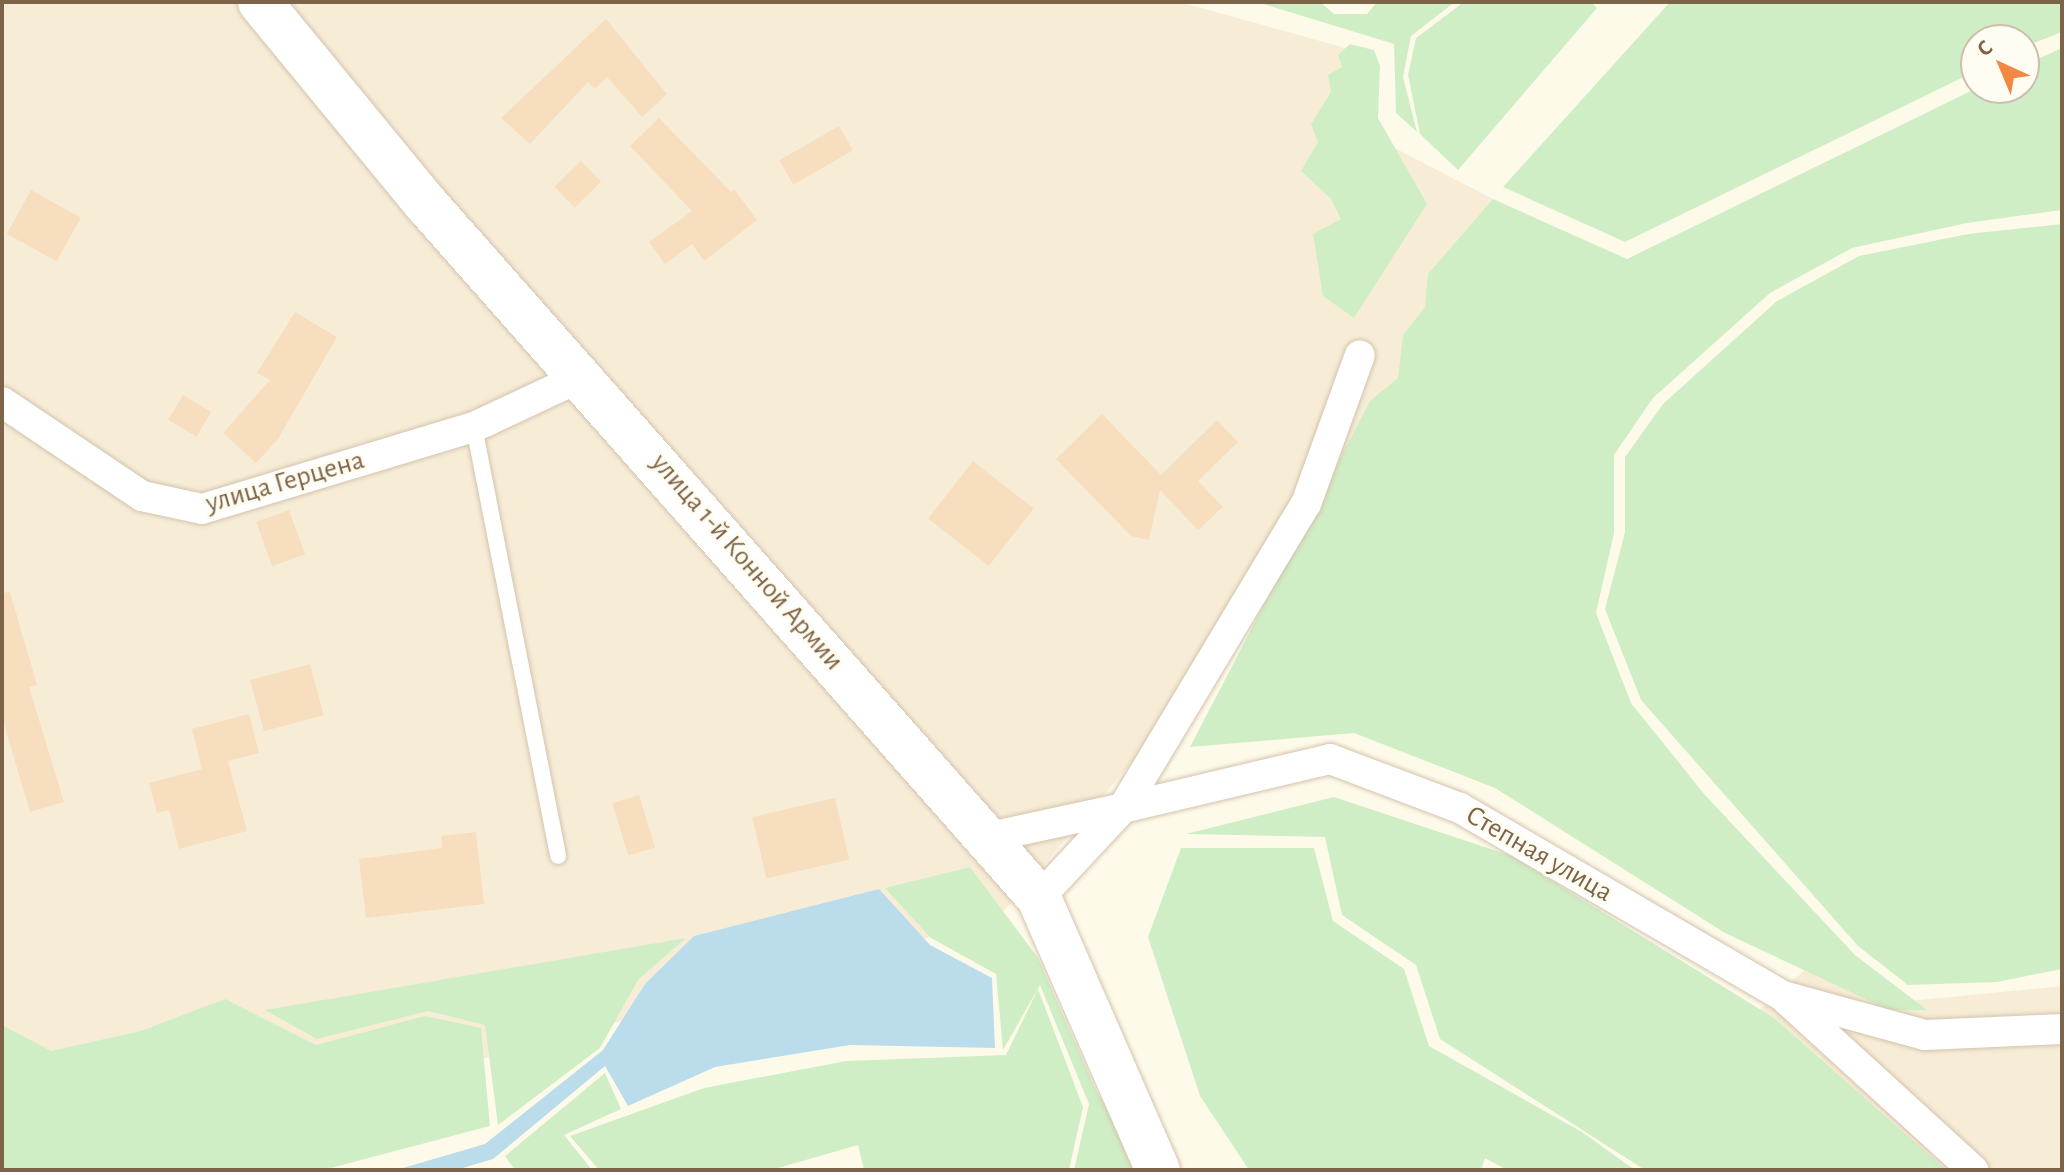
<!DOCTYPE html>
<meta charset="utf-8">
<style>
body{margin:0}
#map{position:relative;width:2064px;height:1172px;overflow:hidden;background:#fefaea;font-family:"Alegreya Sans",sans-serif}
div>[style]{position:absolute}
.residential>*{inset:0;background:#f7edd7}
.green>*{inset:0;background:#d0eec5}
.water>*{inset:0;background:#bbdceb}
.building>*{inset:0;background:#f7debe;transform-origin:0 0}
.roads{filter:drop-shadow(0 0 2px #d3c3ad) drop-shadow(0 0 2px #d3c3ad)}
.service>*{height:16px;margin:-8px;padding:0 8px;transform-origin:8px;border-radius:8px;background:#fff}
.minor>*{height:30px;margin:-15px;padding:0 15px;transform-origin:15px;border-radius:15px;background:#fff}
.secondary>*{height:44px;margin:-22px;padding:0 22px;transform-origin:22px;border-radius:22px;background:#fff}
span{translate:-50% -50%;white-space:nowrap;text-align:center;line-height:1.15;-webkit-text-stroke:6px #fffcf2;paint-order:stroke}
.street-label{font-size:28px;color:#7d6449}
.frame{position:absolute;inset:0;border:4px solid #7d6449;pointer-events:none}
.north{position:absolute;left:1960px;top:24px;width:80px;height:80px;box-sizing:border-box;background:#fffcf2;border:2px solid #cbbfae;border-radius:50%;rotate:316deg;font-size:22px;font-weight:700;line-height:32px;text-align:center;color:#7d6449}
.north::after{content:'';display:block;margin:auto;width:28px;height:36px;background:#f38744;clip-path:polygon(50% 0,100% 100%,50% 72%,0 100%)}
</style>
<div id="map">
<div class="residential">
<div style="clip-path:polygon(2px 2px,1180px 2px,1374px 56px,1358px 129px,1578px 243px,997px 919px,74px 1170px,2px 1170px)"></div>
<div style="clip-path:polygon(1829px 949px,1909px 1001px,2062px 986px,2062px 1170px,1897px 1170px,1750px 1018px)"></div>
</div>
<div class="green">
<div style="clip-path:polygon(1257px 2px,1320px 2px,1334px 14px,1367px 14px,1377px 2px,1455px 2px,1411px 36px,1403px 77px,1417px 132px,1396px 113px,1394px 44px)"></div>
<div style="clip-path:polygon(1464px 2px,1591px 2px,1597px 8px,1458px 170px,1420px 134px,1408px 75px,1416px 38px)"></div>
<div style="clip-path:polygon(1670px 2px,2062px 2px,2062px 32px,2024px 47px,2024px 40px,1976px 40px,1976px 71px,1625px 242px,1503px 187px)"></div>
<div style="clip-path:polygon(1350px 44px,1374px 50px,1380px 66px,1378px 118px,1427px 204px,1354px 318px,1323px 296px,1313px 234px,1341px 219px,1331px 199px,1301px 171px,1318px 142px,1311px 124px,1331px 92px,1328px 75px,1342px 67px,1338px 55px)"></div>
<div style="clip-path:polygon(2062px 48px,2062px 210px,1967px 223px,1852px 248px,1770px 293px,1653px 398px,1614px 455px,1614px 533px,1596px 613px,1631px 703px,1705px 795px,1855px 955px,1927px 1010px,1889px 1010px,1725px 933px,1495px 788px,1354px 733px,1190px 747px,1370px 401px,1398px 378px,1403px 335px,1425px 307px,1428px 274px,1493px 199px,1627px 259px,1977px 88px,2024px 88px,2024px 65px)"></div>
<div style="clip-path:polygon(2062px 224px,2062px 969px,1997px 982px,1908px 985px,1858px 946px,1641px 700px,1605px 609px,1625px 532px,1625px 457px,1663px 404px,1777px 301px,1859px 256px,1968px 234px)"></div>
<div style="clip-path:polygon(1334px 797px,1512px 856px,1774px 1018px,1946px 1170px,1645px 1170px,1440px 1039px,1416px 965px,1342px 915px,1325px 837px,1186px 834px)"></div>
<div style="clip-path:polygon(1181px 848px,1314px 848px,1333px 921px,1404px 969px,1429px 1046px,1582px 1132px,1635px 1170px,1507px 1170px,1485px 1158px,1481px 1170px,1249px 1170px,1200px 1096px,1148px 937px)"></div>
<div style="clip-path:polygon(970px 867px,1038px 958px,1096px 1090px,1140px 1170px,1074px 1170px,1089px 1104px,1040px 985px,1003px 1050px,996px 974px,931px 938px,885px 888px)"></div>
<div style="clip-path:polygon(686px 938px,638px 980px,600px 1048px,498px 1125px,485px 1025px,428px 1011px,317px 1039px,265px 1010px)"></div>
<div style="clip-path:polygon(1038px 989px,1083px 1107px,1069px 1170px,864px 1170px,858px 1145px,771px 1170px,599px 1170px,570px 1136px,704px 1088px,846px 1061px,1006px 1055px)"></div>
<div style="clip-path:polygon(225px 999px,316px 1045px,425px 1016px,481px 1028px,490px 1126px,323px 1170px,2px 1170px,2px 1025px,51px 1051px,141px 1031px)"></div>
<div style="clip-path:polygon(605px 1073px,621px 1109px,564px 1135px,592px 1170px,515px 1170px,505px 1156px)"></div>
</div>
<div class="water">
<div style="clip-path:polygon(879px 889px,930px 945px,992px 978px,995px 1048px,850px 1045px,715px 1067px,628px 1106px,605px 1066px,493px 1159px,456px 1170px,396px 1170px,485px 1144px,603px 1050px,645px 984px,694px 936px)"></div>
</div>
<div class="building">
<div style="clip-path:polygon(606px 19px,667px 94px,642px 117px,607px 77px,595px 89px,588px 82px,530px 144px,501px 118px)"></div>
<div style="clip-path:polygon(659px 118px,731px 192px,734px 189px,757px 220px,704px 261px,692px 244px,665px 264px,649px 242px,692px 211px,630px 146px)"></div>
<div style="left:839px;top:126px;width:28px;height:69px;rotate:60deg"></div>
<div style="left:581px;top:161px;width:29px;height:37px;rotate:46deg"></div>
<div style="left:31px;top:190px;width:57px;height:50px;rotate:29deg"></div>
<div style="clip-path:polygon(295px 312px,337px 337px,278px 439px,256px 463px,223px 433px,270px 380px,257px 373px)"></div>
<div style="left:183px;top:395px;width:33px;height:29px;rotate:31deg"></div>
<div style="clip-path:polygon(1102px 414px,1161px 475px,1217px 420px,1238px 442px,1198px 481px,1223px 507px,1198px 530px,1160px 490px,1149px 540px,1131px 536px,1056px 459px)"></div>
<div style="left:973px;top:461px;width:77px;height:73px;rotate:38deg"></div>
<div style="left:289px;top:510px;width:47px;height:35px;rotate:70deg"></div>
<div style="clip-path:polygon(10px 592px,37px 685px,29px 687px,64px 802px,30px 812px,2px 717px,2px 593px)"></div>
<div style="left:310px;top:664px;width:53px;height:62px;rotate:75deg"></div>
<div style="clip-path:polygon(249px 714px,259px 753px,228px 761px,247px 831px,179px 849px,169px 810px,157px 813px,149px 783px,202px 769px,192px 729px)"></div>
<div style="left:639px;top:795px;width:55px;height:28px;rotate:73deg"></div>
<div style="left:835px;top:798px;width:63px;height:85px;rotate:77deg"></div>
<div style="clip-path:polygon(476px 832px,484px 904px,366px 918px,359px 859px,442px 848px,441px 836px)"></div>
</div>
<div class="roads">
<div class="service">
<div style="left:474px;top:427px;width:437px;rotate:78.9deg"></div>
</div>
<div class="minor">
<div style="left:2px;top:402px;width:169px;rotate:33.9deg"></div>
<div style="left:142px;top:496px;width:61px;rotate:12.2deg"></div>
<div style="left:202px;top:509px;width:284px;rotate:-16.8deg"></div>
<div style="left:474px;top:427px;width:120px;rotate:-25.1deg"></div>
<div style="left:990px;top:837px;width:136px;rotate:-12.3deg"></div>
<div style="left:1123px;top:808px;width:355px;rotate:-59deg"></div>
<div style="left:1306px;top:504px;width:158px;rotate:-70.1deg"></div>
<div style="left:1039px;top:898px;width:123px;rotate:-47deg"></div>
<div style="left:1123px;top:808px;width:213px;rotate:-13.3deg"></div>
<div style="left:1330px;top:759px;width:139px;rotate:20.7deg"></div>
<div style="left:1460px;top:808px;width:374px;rotate:30.2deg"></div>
<div style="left:1783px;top:996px;width:147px;rotate:15.4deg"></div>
<div style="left:1925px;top:1035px;width:137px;rotate:-2.5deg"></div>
<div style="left:1788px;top:1001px;width:251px;rotate:42.4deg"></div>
</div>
<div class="secondary">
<div style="left:260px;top:2px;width:263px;rotate:50.6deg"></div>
<div style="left:427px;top:205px;width:925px;rotate:48.55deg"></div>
<div style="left:1039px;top:898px;width:297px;rotate:66.4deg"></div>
</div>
</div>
<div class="street-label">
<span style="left:285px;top:482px;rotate:-16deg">улица Герцена</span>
<span style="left:747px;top:562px;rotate:49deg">улица 1-й Конной Армии</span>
<span style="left:1539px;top:854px;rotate:30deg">Степная улица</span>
</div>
<div class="frame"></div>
<div class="north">С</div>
</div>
